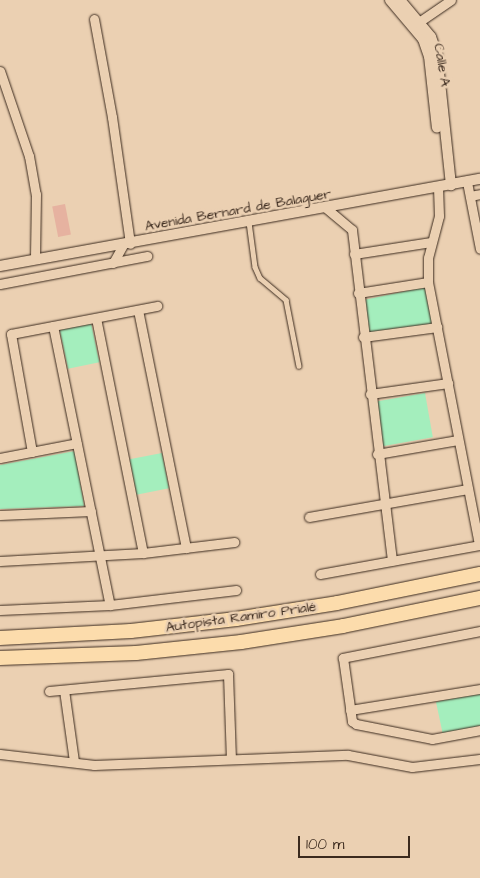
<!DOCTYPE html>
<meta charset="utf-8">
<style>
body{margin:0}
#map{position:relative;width:480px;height:878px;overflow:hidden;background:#ebd0b2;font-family:"Architects Daughter",sans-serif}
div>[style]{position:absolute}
.green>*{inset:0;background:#a4eebd;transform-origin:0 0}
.building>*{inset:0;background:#e6b2a0;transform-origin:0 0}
.roads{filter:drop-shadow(0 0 1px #3b2a1e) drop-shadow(0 0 1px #3b2a1e)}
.service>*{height:4.5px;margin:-2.25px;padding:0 2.25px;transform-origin:2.25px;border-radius:2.25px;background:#ebd0b2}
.minor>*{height:9px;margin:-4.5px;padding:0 4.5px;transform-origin:4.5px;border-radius:4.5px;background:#ebd0b2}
.tertiary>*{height:10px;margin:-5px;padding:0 5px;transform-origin:5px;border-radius:5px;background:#ebd0b2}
.trunk>*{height:14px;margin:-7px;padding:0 7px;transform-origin:7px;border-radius:7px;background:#fcdcac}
span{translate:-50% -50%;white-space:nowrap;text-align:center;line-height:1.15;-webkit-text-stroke:5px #ebd0b2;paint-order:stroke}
.street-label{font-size:14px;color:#3b2a1e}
.scale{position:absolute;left:298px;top:836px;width:112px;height:22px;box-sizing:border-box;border:2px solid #3b2a1e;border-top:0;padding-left:6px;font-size:15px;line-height:18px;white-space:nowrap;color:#3b2a1e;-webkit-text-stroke:4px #ebd0b2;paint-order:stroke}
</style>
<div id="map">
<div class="green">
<div style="left:425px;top:287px;width:39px;height:64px;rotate:78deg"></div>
<div style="left:91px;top:323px;width:40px;height:32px;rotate:78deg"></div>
<div style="left:425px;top:393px;width:45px;height:51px;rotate:80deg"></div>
<div style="clip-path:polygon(75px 451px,84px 506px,0 509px,0 465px)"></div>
<div style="left:162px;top:453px;width:36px;height:33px;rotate:79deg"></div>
<div style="clip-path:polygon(480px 692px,480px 726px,443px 735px,436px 702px)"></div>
</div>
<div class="building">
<div style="left:65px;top:204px;width:31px;height:13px;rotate:79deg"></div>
</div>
<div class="roads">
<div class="service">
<div style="left:249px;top:222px;width:45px;rotate:82.4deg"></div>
<div style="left:255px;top:267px;width:12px;rotate:66deg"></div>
<div style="left:260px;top:278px;width:34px;rotate:40deg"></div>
<div style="left:286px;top:300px;width:67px;rotate:78.9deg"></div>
</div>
<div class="minor">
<div style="left:94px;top:19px;width:100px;rotate:79.6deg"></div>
<div style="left:112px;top:117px;width:128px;rotate:81.9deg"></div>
<div style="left:413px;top:26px;width:46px;rotate:-34.4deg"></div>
<div style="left:0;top:71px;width:90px;rotate:71.2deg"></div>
<div style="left:29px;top:156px;width:39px;rotate:80deg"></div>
<div style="left:36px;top:194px;width:65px;rotate:90.9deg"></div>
<div style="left:467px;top:182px;width:68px;rotate:79deg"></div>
<div style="left:438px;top:187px;width:29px;rotate:88deg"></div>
<div style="left:439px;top:216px;width:43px;rotate:104.7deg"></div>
<div style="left:428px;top:258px;width:24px;rotate:90deg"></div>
<div style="left:428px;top:282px;width:268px;rotate:79deg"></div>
<div style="left:470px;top:196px;width:10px;rotate:-11deg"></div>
<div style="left:326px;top:208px;width:34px;rotate:40deg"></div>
<div style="left:352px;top:230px;width:333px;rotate:83.1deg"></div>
<div style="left:354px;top:254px;width:78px;rotate:-8.9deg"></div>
<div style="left:113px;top:263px;width:21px;rotate:-61deg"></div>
<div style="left:0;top:284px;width:150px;rotate:-10.8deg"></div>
<div style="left:358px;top:293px;width:71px;rotate:-8.9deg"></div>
<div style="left:138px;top:310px;width:243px;rotate:78.6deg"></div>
<div style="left:96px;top:318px;width:240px;rotate:78.7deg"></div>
<div style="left:53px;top:326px;width:285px;rotate:78.5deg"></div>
<div style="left:363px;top:337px;width:75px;rotate:-7.7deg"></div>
<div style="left:370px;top:394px;width:79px;rotate:-8deg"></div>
<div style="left:32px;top:452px;width:120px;rotate:-100.1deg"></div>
<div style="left:11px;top:334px;width:149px;rotate:-10.9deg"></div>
<div style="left:377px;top:454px;width:82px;rotate:-9.8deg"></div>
<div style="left:0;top:458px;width:78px;rotate:-11deg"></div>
<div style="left:0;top:515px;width:91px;rotate:-2.5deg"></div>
<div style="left:309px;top:517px;width:161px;rotate:-10deg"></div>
<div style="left:0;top:561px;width:143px;rotate:-3.2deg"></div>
<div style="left:143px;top:553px;width:92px;rotate:-6.9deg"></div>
<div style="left:320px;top:574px;width:163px;rotate:-10.3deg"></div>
<div style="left:0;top:610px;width:110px;rotate:-2.6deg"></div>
<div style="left:110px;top:605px;width:127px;rotate:-6.8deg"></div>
<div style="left:480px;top:631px;width:140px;rotate:168.9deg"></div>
<div style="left:343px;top:658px;width:64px;rotate:81.9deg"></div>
<div style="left:352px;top:721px;width:5px;rotate:37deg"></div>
<div style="left:356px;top:724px;width:77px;rotate:11.2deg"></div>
<div style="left:432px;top:739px;width:49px;rotate:-10.6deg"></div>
<div style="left:64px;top:690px;width:72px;rotate:82deg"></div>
<div style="left:49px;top:691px;width:180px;rotate:-5.4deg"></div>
<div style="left:228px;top:674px;width:84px;rotate:88deg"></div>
<div style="left:350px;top:710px;width:132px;rotate:-9.2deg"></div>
<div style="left:0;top:754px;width:95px;rotate:6.7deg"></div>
<div style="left:94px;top:765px;width:254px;rotate:-2.3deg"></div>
<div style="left:348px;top:755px;width:65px;rotate:10.6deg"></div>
<div style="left:412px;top:767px;width:68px;rotate:-6.7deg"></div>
</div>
<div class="tertiary">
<div style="left:390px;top:0;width:51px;rotate:49.8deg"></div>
<div style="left:423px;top:39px;width:18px;rotate:71deg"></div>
<div style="left:429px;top:56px;width:72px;rotate:83.7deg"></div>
<div style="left:400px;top:0;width:48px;rotate:50deg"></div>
<div style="left:431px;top:37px;width:18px;rotate:71deg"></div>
<div style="left:437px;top:54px;width:132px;rotate:83.9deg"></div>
<div style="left:0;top:266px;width:488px;rotate:-10.3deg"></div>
</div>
<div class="trunk">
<div style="left:0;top:638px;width:131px;rotate:-3.1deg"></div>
<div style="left:131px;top:631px;width:106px;rotate:-6.5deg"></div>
<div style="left:236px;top:619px;width:102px;rotate:-9deg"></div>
<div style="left:337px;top:603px;width:146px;rotate:-11.5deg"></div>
<div style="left:0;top:658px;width:136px;rotate:-2.1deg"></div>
<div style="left:136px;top:653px;width:106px;rotate:-6deg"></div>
<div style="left:241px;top:642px;width:103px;rotate:-8.9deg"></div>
<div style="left:343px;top:626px;width:140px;rotate:-11.6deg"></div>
</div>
</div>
<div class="street-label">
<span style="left:442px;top:65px;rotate:80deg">Calle A</span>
<span style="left:238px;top:210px;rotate:-10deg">Avenida Bernard de Balaguer</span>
<span style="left:241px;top:617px;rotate:-8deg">Autopista Ramiro Prialé</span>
</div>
<div class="scale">100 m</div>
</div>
